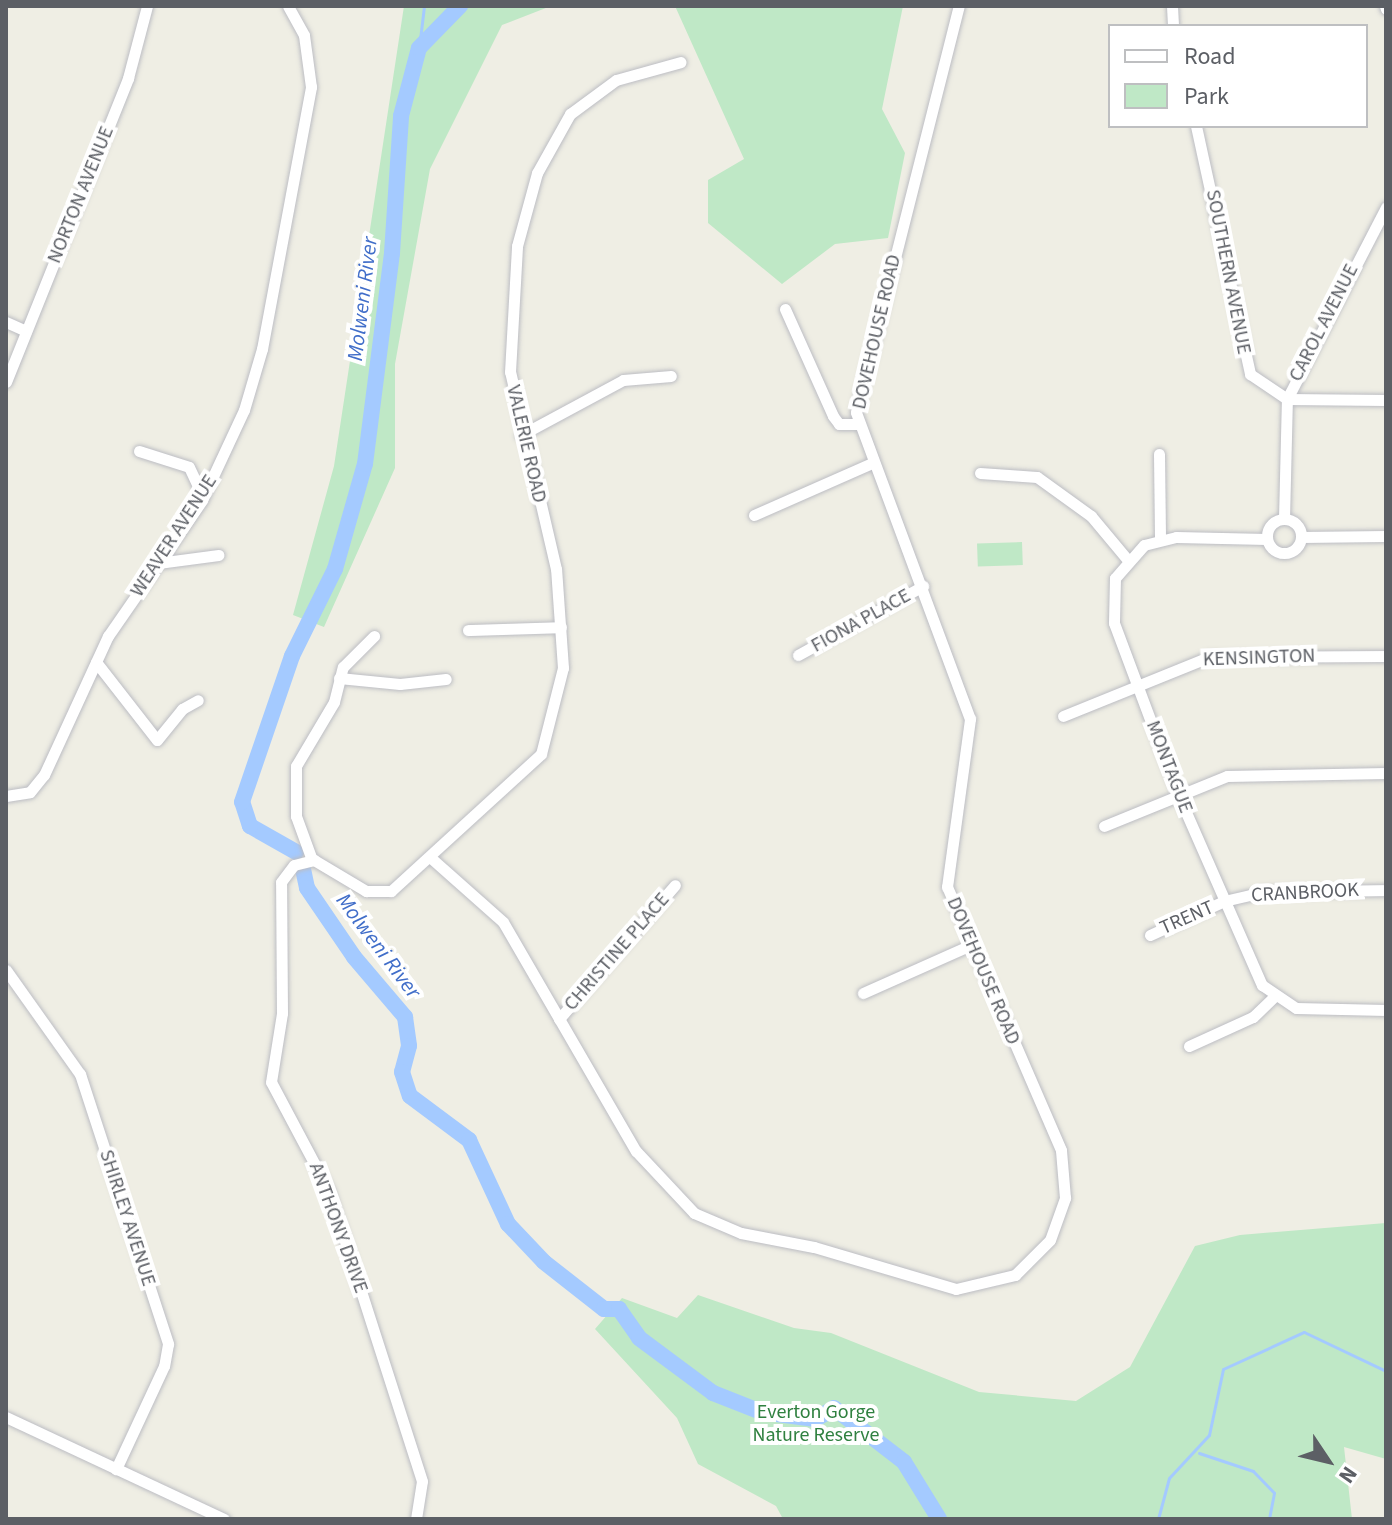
<!DOCTYPE html>
<style>
body{margin:0}
#map{position:relative;width:1392px;height:1525px;overflow:hidden;background:#efeee4;font-family:"Source Sans 3",sans-serif}
div>[style]{position:absolute}
.green>*{inset:0;background:#bfe8c6;transform-origin:0 0}
.stream>*{height:3px;margin:-1.5px;padding:0 1.5px;transform-origin:1.5px;border-radius:1.5px;background:#a4caff}
.river>*{height:16px;margin:-8px;padding:0 8px;transform-origin:8px;border-radius:8px;background:#a4caff}
.roads{filter:drop-shadow(0 0 2px #bcbdc3) drop-shadow(0 0 2px #bcbdc3)}
.minor>*{height:11px;margin:-5.5px;padding:0 5.5px;transform-origin:5.5px;border-radius:5.5px;background:#fff}
.minor>.ring{margin:-5.5px;padding:0;box-sizing:content-box;background:none;border:11px solid #fff;border-radius:50%}
span{translate:-50% -50%;white-space:nowrap;text-align:center;line-height:1.15;-webkit-text-stroke:8px #fff;paint-order:stroke}
.street-label{font-size:20px;color:#5c5f65}
.park-label{font-size:20px;color:#308140}
.water-label{font-size:22px;color:#416ec9;font-style:italic}
.frame{position:absolute;inset:0;border:8px solid #5c5f65;pointer-events:none}
.legend{position:absolute;left:1108px;top:24px;width:260px;height:104px;box-sizing:border-box;background:#fff;border:2px solid #bebfc1;margin:0;padding:10px 14px;list-style:none;font-size:24px;color:#5c5f65}
.legend li{display:flex;align-items:center;gap:16px;height:40px}
.legend b{width:40px;border:2px solid #bebfc1}
.north{position:absolute;left:1288px;top:1421px;width:80px;height:80px;-webkit-text-stroke:6px #fff;paint-order:stroke;rotate:125deg;font-size:22px;font-weight:700;line-height:32px;text-align:center;color:#5c5f65}
.north::after{content:'';display:block;margin:auto;width:28px;height:36px;background:#5c5f65;clip-path:polygon(50% 0,100% 100%,50% 72%,0 100%)}
</style>
<div id="map">
<div class="green">
<div style="clip-path:polygon(404px 6px,551px 6px,502px 25px,430px 169px,395px 364px,395px 468px,324px 627px,293px 615px,334px 466px)"></div>
<div style="clip-path:polygon(675px 6px,903px 6px,882px 109px,905px 153px,888px 238px,835px 244px,782px 284px,708px 223px,708px 180px,744px 159px)"></div>
<div style="left:1022px;top:542px;width:23px;height:45px;rotate:88deg"></div>
<div style="clip-path:polygon(1386px 1223px,1386px 1459px,1344px 1447px,1352px 1519px,783px 1519px,776px 1506px,698px 1464px,677px 1418px,595px 1329px,622px 1298px,677px 1318px,698px 1295px,794px 1328px,831px 1333px,979px 1392px,1076px 1401px,1130px 1367px,1195px 1246px,1240px 1235px)"></div>
</div>
<div class="stream">
<div style="left:419px;top:48px;width:42px;rotate:-83.2deg"></div>
<div style="left:1199px;top:1453px;width:57px;rotate:18.4deg"></div>
<div style="left:1253px;top:1471px;width:30px;rotate:46deg"></div>
<div style="left:1274px;top:1493px;width:26px;rotate:101deg"></div>
<div style="left:1158px;top:1519px;width:42px;rotate:-75deg"></div>
<div style="left:1169px;top:1478px;width:59px;rotate:-47.1deg"></div>
<div style="left:1209px;top:1435px;width:67px;rotate:-78deg"></div>
<div style="left:1223px;top:1369px;width:89px;rotate:-24.6deg"></div>
<div style="left:1304px;top:1332px;width:91px;rotate:25.4deg"></div>
</div>
<div class="river">
<div style="left:296px;top:852px;width:53px;rotate:-150.5deg"></div>
<div style="left:250px;top:826px;width:25px;rotate:-108deg"></div>
<div style="left:242px;top:802px;width:154px;rotate:-71.1deg"></div>
<div style="left:292px;top:656px;width:97px;rotate:-63.7deg"></div>
<div style="left:335px;top:569px;width:109px;rotate:-74.1deg"></div>
<div style="left:365px;top:464px;width:213px;rotate:-82.7deg"></div>
<div style="left:392px;top:253px;width:137px;rotate:-86.2deg"></div>
<div style="left:401px;top:116px;width:70px;rotate:-75.2deg"></div>
<div style="left:419px;top:48px;width:59px;rotate:-45.7deg"></div>
<div style="left:303px;top:869px;width:19px;rotate:78deg"></div>
<div style="left:307px;top:888px;width:83px;rotate:55.7deg"></div>
<div style="left:354px;top:957px;width:79px;rotate:49.6deg"></div>
<div style="left:405px;top:1017px;width:29px;rotate:82deg"></div>
<div style="left:409px;top:1046px;width:27px;rotate:105deg"></div>
<div style="left:402px;top:1072px;width:25px;rotate:72deg"></div>
<div style="left:410px;top:1096px;width:74px;rotate:36.7deg"></div>
<div style="left:469px;top:1140px;width:93px;rotate:65.1deg"></div>
<div style="left:508px;top:1224px;width:52px;rotate:46.5deg"></div>
<div style="left:544px;top:1262px;width:76px;rotate:38.1deg"></div>
<div style="left:604px;top:1309px;width:15px"></div>
<div style="left:619px;top:1309px;width:35px;rotate:55deg"></div>
<div style="left:639px;top:1338px;width:92px;rotate:36.6deg"></div>
<div style="left:713px;top:1393px;width:52px;rotate:21.6deg"></div>
<div style="left:761px;top:1412px;width:55px;rotate:7.3deg"></div>
<div style="left:816px;top:1419px;width:21px;rotate:-31deg"></div>
<div style="left:834px;top:1408px;width:88px;rotate:37.6deg"></div>
<div style="left:904px;top:1462px;width:67px;rotate:58.4deg"></div>
</div>
<div class="roads">
<div class="minor">
<div style="left:1172px;top:6px;width:20px;rotate:87deg"></div>
<div style="left:1385px;top:6px;width:3px;rotate:72deg"></div>
<div style="left:1196px;top:126px;width:254px;rotate:77.7deg"></div>
<div style="left:1250px;top:374px;width:45px;rotate:34deg"></div>
<div style="left:1287px;top:399px;width:99px;rotate:0.6deg"></div>
<div style="left:785px;top:309px;width:117px;rotate:65.8deg"></div>
<div style="left:833px;top:416px;width:10px;rotate:53deg"></div>
<div style="left:839px;top:424px;width:19px"></div>
<div style="left:6px;top:322px;width:22px;rotate:24deg"></div>
<div style="left:6px;top:382px;width:328px;rotate:-68.1deg"></div>
<div style="left:128px;top:78px;width:74px;rotate:-75.2deg"></div>
<div style="left:521px;top:435px;width:116px;rotate:-28.3deg"></div>
<div style="left:623px;top:380px;width:48px;rotate:-4.8deg"></div>
<div style="left:139px;top:451px;width:52px;rotate:17.7deg"></div>
<div style="left:189px;top:467px;width:33px;rotate:65deg"></div>
<div style="left:1159px;top:454px;width:84px;rotate:89.3deg"></div>
<div style="left:980px;top:473px;width:57px;rotate:4deg"></div>
<div style="left:1037px;top:477px;width:67px;rotate:35.8deg"></div>
<div style="left:1091px;top:516px;width:56px;rotate:50.1deg"></div>
<div style="left:754px;top:515px;width:129px;rotate:-23.8deg"></div>
<div style="left:1284px;top:519px;width:120px;rotate:-88.6deg"></div>
<div style="left:1287px;top:399px;width:216px;rotate:-62.7deg"></div>
<div class="ring" style="left:1267px;top:519px;width:23px;height:23px"></div>
<div style="left:1301px;top:537px;width:85px;rotate:-0.7deg"></div>
<div style="left:1267px;top:539px;width:91px;rotate:-178.7deg"></div>
<div style="left:1176px;top:537px;width:33px;rotate:166deg"></div>
<div style="left:1144px;top:545px;width:44px;rotate:131.3deg"></div>
<div style="left:1115px;top:578px;width:45px;rotate:91.3deg"></div>
<div style="left:1114px;top:623px;width:183px;rotate:69.5deg"></div>
<div style="left:1178px;top:794px;width:209px;rotate:66.3deg"></div>
<div style="left:1262px;top:985px;width:41px;rotate:34.1deg"></div>
<div style="left:1296px;top:1008px;width:90px;rotate:1.3deg"></div>
<div style="left:158px;top:563px;width:61px;rotate:-7.6deg"></div>
<div style="left:468px;top:630px;width:93px;rotate:-1.8deg"></div>
<div style="left:798px;top:655px;width:143px;rotate:-28.9deg"></div>
<div style="left:96px;top:662px;width:99px;rotate:52deg"></div>
<div style="left:157px;top:740px;width:40px;rotate:-51deg"></div>
<div style="left:182px;top:709px;width:18px;rotate:-29deg"></div>
<div style="left:339px;top:678px;width:61px;rotate:5.6deg"></div>
<div style="left:400px;top:684px;width:46px;rotate:-6.2deg"></div>
<div style="left:1063px;top:716px;width:157px;rotate:-22deg"></div>
<div style="left:1209px;top:657px;width:177px;rotate:-0.3deg"></div>
<div style="left:6px;top:796px;width:24px;rotate:-9deg"></div>
<div style="left:30px;top:792px;width:22px;rotate:-51deg"></div>
<div style="left:44px;top:775px;width:153px;rotate:-65.3deg"></div>
<div style="left:108px;top:636px;width:165px;rotate:-55.3deg"></div>
<div style="left:202px;top:500px;width:99px;rotate:-65deg"></div>
<div style="left:244px;top:410px;width:64px;rotate:-73.6deg"></div>
<div style="left:262px;top:349px;width:267px;rotate:-79.4deg"></div>
<div style="left:311px;top:87px;width:52px;rotate:-97.7deg"></div>
<div style="left:304px;top:35px;width:33px;rotate:-119deg"></div>
<div style="left:1104px;top:826px;width:133px;rotate:-22.1deg"></div>
<div style="left:1227px;top:776px;width:159px;rotate:-1.1deg"></div>
<div style="left:431px;top:858px;width:96px;rotate:41.6deg"></div>
<div style="left:503px;top:922px;width:265px;rotate:59.9deg"></div>
<div style="left:636px;top:1151px;width:85px;rotate:46.9deg"></div>
<div style="left:694px;top:1213px;width:51px;rotate:23.1deg"></div>
<div style="left:741px;top:1233px;width:74px;rotate:10.9deg"></div>
<div style="left:814px;top:1247px;width:148px;rotate:16.5deg"></div>
<div style="left:956px;top:1289px;width:61px;rotate:-13.3deg"></div>
<div style="left:1015px;top:1275px;width:49px;rotate:-45deg"></div>
<div style="left:1050px;top:1240px;width:45px;rotate:-70.3deg"></div>
<div style="left:1065px;top:1198px;width:48px;rotate:-94.8deg"></div>
<div style="left:1061px;top:1150px;width:287px;rotate:-113.4deg"></div>
<div style="left:947px;top:887px;width:170px;rotate:-82.2deg"></div>
<div style="left:970px;top:719px;width:327px;rotate:-110.4deg"></div>
<div style="left:856px;top:412px;width:419px;rotate:-75.8deg"></div>
<div style="left:312px;top:860px;width:47px;rotate:-110deg"></div>
<div style="left:296px;top:816px;width:50px;rotate:-90deg"></div>
<div style="left:296px;top:766px;width:74px;rotate:-59.3deg"></div>
<div style="left:334px;top:702px;width:36px;rotate:-76deg"></div>
<div style="left:343px;top:667px;width:44px;rotate:-45deg"></div>
<div style="left:1150px;top:935px;width:81px;rotate:-24.7deg"></div>
<div style="left:1224px;top:901px;width:40px;rotate:-13deg"></div>
<div style="left:1263px;top:892px;width:123px;rotate:-0.9deg"></div>
<div style="left:6px;top:970px;width:128px;rotate:54.6deg"></div>
<div style="left:80px;top:1074px;width:284px;rotate:71.9deg"></div>
<div style="left:168px;top:1344px;width:22px;rotate:100deg"></div>
<div style="left:164px;top:1366px;width:114px;rotate:115deg"></div>
<div style="left:863px;top:993px;width:118px;rotate:-24deg"></div>
<div style="left:559px;top:1019px;width:177px;rotate:-49.1deg"></div>
<div style="left:1189px;top:1046px;width:70px;rotate:-24.4deg"></div>
<div style="left:1253px;top:1017px;width:29px;rotate:-44deg"></div>
<div style="left:6px;top:1417px;width:241px;rotate:25.1deg"></div>
<div style="left:416px;top:1519px;width:38px;rotate:-81deg"></div>
<div style="left:422px;top:1481px;width:305px;rotate:-107.8deg"></div>
<div style="left:329px;top:1191px;width:123px;rotate:-118deg"></div>
<div style="left:271px;top:1082px;width:70px;rotate:-80.9deg"></div>
<div style="left:282px;top:1013px;width:131px;rotate:-90.4deg"></div>
<div style="left:281px;top:882px;width:21px;rotate:-53deg"></div>
<div style="left:294px;top:865px;width:21px;rotate:-14deg"></div>
<div style="left:314px;top:860px;width:61px;rotate:30.8deg"></div>
<div style="left:366px;top:891px;width:25px"></div>
<div style="left:391px;top:891px;width:203px;rotate:-42.4deg"></div>
<div style="left:541px;top:754px;width:89px;rotate:-75.7deg"></div>
<div style="left:563px;top:668px;width:99px;rotate:-94deg"></div>
<div style="left:556px;top:569px;width:202px;rotate:-103.1deg"></div>
<div style="left:510px;top:372px;width:126px;rotate:-86.8deg"></div>
<div style="left:517px;top:246px;width:76px;rotate:-74.7deg"></div>
<div style="left:537px;top:173px;width:68px;rotate:-60.8deg"></div>
<div style="left:570px;top:114px;width:57px;rotate:-36.5deg"></div>
<div style="left:616px;top:80px;width:67px;rotate:-15.5deg"></div>
</div>
</div>
<div class="street-label">
<span style="left:81px;top:195px;rotate:-68deg">NORTON AVENUE</span>
<span style="left:1228px;top:272px;rotate:79deg">SOUTHERN AVENUE</span>
<span style="left:1324px;top:323px;rotate:-63deg">CAROL AVENUE</span>
<span style="left:877px;top:332px;rotate:-77deg">DOVEHOUSE ROAD</span>
<span style="left:526px;top:444px;rotate:77deg">VALERIE ROAD</span>
<span style="left:174px;top:536px;rotate:-57deg">WEAVER AVENUE</span>
<span style="left:861px;top:621px;rotate:-29deg">FIONA PLACE</span>
<span style="left:1259px;top:658px;rotate:-2deg">KENSINGTON</span>
<span style="left:1169px;top:767px;rotate:69deg">MONTAGUE</span>
<span style="left:1305px;top:893px;rotate:-3deg">CRANBROOK</span>
<span style="left:1187px;top:918px;rotate:-24deg">TRENT</span>
<span style="left:617px;top:952px;rotate:-49deg">CHRISTINE PLACE</span>
<span style="left:983px;top:971px;rotate:67deg">DOVEHOUSE ROAD</span>
<span style="left:127px;top:1218px;rotate:72deg">SHIRLEY AVENUE</span>
<span style="left:338px;top:1228px;rotate:70deg">ANTHONY DRIVE</span>
</div>
<div class="park-label">
<span style="left:816px;top:1424px">Everton Gorge<br>Nature Reserve</span>
</div>
<div class="water-label">
<span style="left:363px;top:299px;rotate:-83deg">Molweni River</span>
<span style="left:378px;top:946px;rotate:53deg">Molweni River</span>
</div>
<div class="frame"></div>
<ul class="legend">
<li><b style="height:10px;background:#fff"></b>Road</li>
<li><b style="height:22px;background:#bfe8c6"></b>Park</li>
</ul>
<div class="north">N</div>
</div>
